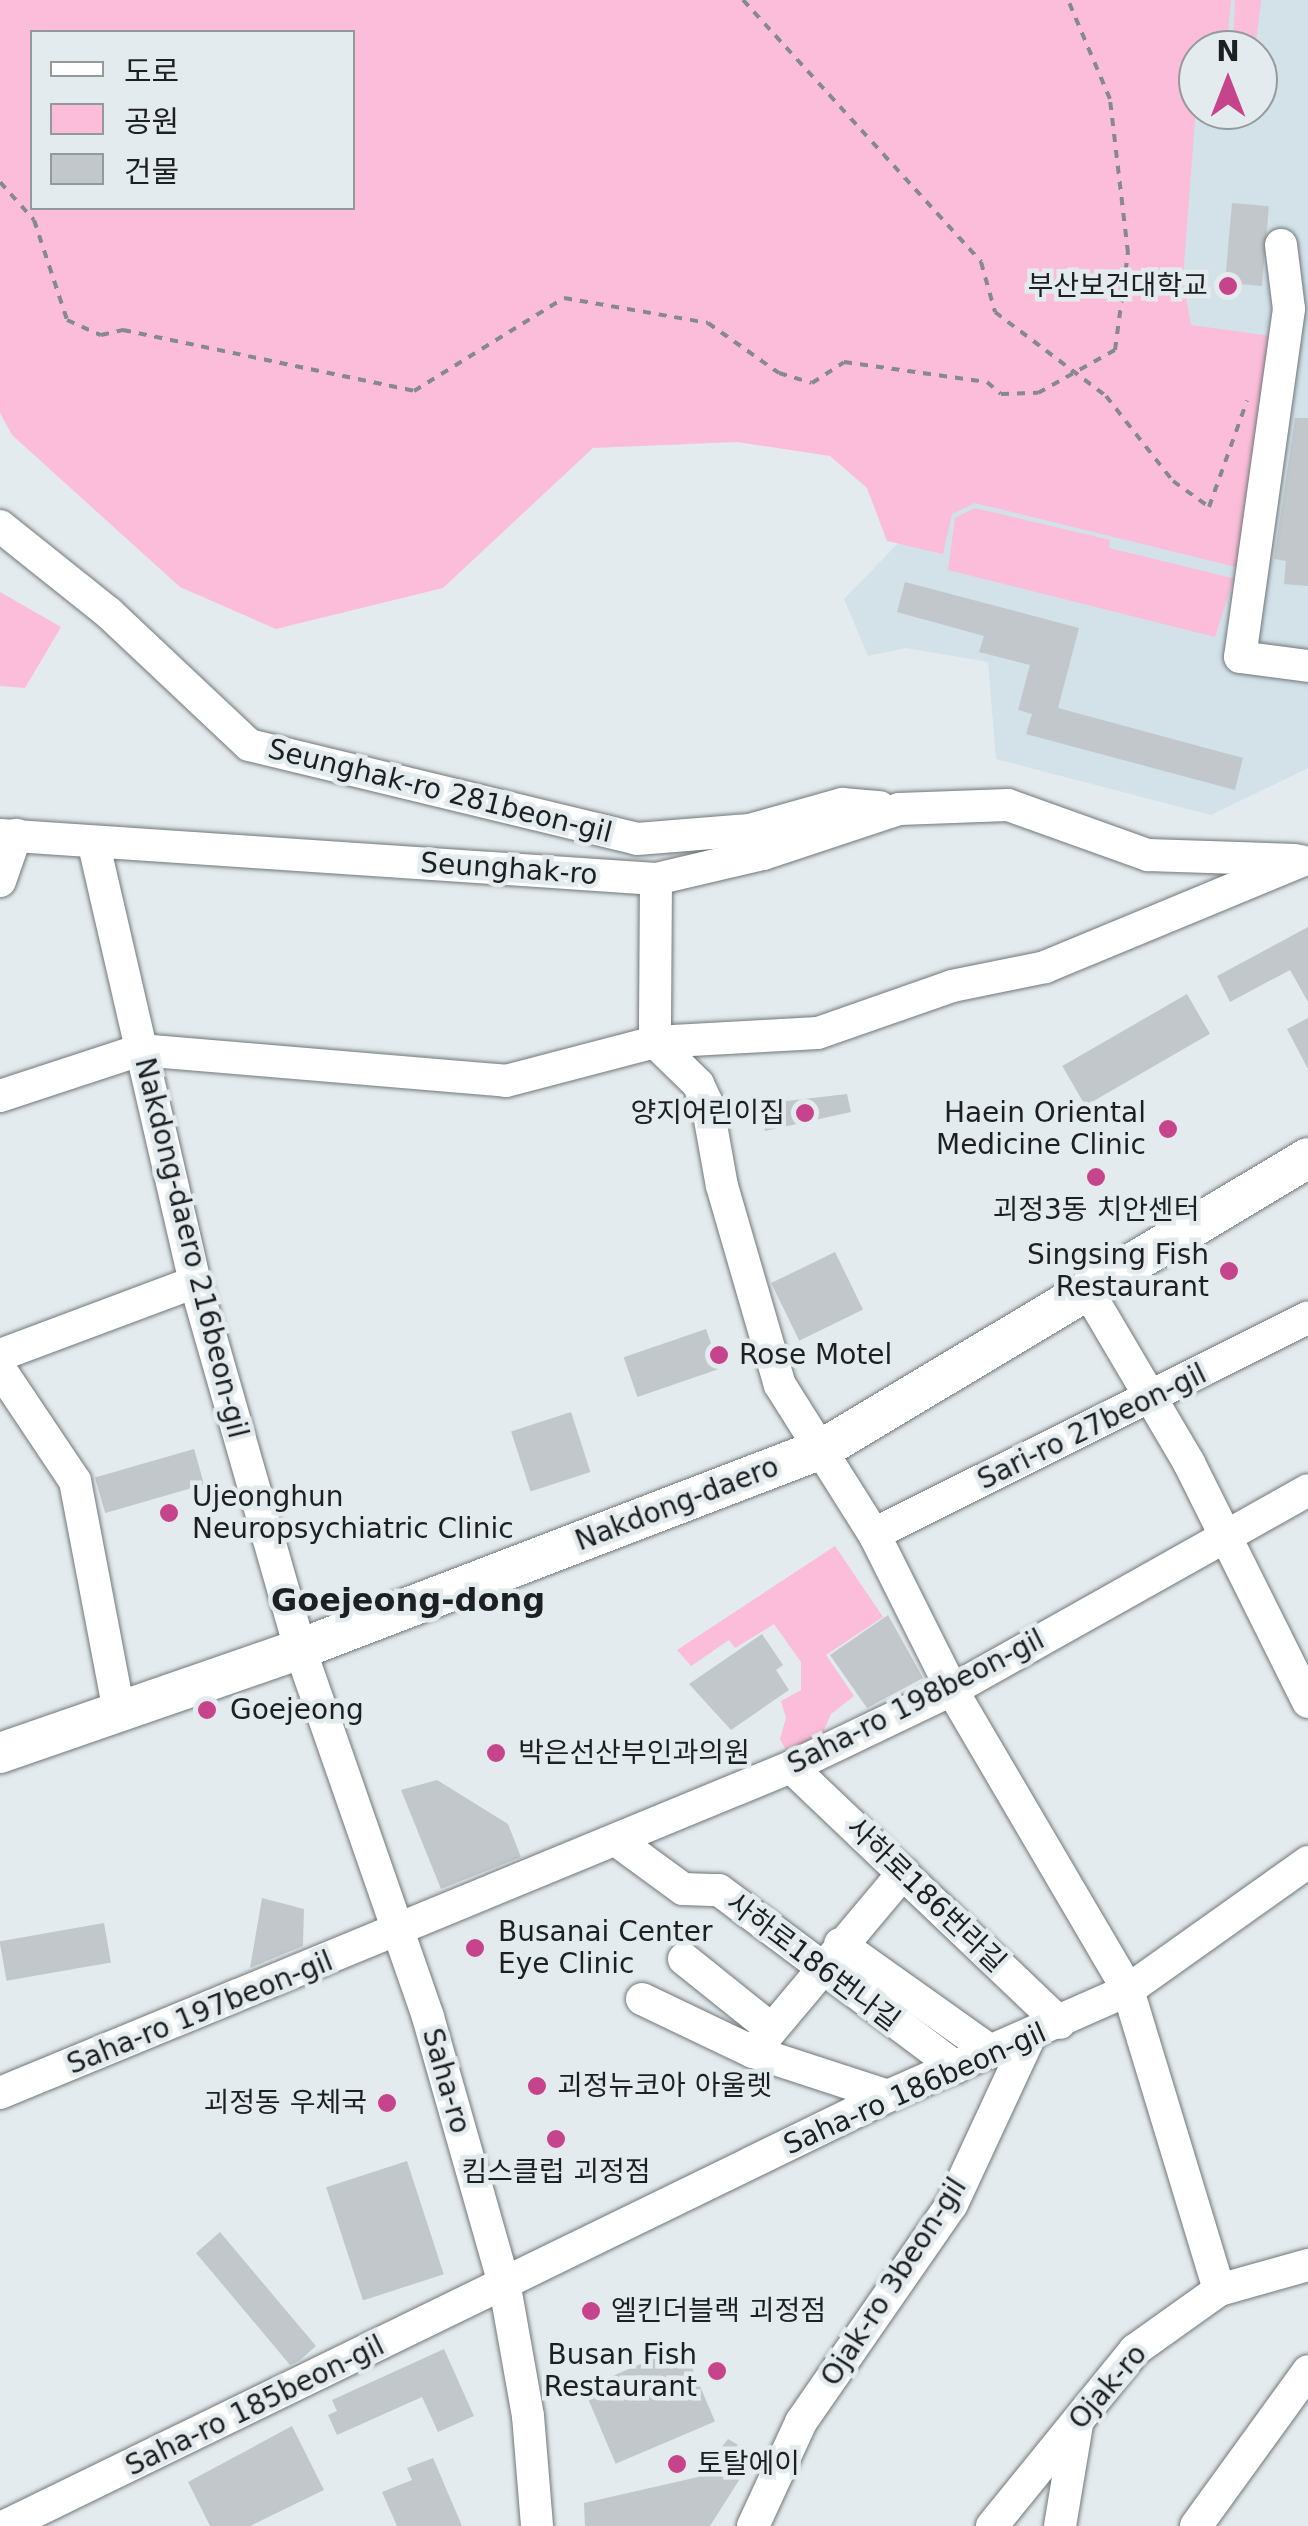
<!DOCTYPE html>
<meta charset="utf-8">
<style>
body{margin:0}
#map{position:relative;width:1308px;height:2526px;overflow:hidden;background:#e4ebee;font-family:"DejaVu Sans","Noto Sans KR",sans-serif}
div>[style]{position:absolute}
.built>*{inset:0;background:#d3e1e9}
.green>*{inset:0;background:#fbbdd9}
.building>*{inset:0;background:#c1c7cb;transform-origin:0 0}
.path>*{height:4px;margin-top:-2px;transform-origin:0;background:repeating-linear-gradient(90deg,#858a8c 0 8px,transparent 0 16px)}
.roads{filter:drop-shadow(0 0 2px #71777a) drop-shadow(0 0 2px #71777a)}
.minor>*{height:32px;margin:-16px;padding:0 16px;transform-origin:16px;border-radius:16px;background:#fff}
.major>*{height:40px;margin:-20px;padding:0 20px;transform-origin:20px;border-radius:20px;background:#fff}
.dots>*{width:28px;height:28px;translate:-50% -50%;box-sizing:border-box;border:5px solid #e4ebee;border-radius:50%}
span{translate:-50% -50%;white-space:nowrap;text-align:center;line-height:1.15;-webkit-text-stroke:9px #e4ebee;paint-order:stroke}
.poi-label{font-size:28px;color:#1d2021}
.right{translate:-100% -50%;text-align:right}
.left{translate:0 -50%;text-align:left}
.street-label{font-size:28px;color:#1d2021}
.quarter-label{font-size:32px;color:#1d2021;font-weight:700}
.legend{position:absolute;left:30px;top:30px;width:325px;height:180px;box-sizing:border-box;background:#e4ebee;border:2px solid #949a9c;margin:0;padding:12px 18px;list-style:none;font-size:30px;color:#1d2021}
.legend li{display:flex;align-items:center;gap:20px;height:50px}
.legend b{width:50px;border:2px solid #949a9c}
.north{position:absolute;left:1178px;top:30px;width:100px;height:100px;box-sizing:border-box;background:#e4ebee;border:2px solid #949a9c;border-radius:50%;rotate:0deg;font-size:28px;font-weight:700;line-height:40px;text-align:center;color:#1d2021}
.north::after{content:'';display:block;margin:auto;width:35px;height:45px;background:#c6448b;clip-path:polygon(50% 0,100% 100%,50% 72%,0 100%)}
</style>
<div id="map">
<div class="built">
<div style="clip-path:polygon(evenodd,1151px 0,1308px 0,1308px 768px,1211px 815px,996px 759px,988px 662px,906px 648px,868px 656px,844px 599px,978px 461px,1151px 0,1198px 50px,1258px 50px,1258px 110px,1198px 110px,1198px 50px)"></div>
</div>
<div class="green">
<div style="clip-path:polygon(evenodd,0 0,1231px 0,1226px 50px,1198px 50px,1202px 110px,1195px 120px,1183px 278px,1191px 325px,1270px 336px,1244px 569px,975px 503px,952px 514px,943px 554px,887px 541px,867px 488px,830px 456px,737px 442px,593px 448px,443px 588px,276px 629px,180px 587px,12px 435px,0 413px,0 0,32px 32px,352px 32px,352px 208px,32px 208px,32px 32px)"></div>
<div style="clip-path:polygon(1235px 0,1261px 0,1255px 50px,1233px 50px)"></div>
<div style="clip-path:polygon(975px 508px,1110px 540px,1109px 548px,1240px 580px,1232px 584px,1215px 637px,948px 570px,955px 518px)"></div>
<div style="clip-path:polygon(0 592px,61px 627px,25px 688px,0 686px)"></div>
<div style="clip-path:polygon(835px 1546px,883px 1617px,826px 1655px,854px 1696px,831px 1714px,821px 1737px,791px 1760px,780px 1739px,786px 1718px,781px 1701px,801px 1690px,801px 1662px,774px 1624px,735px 1648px,729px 1640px,691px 1666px,677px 1650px)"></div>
</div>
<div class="building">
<div style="left:1232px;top:203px;width:37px;height:80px;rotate:5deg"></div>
<div style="clip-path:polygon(1295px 418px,1308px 418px,1308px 586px,1284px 584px,1286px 561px,1274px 559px)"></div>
<div style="clip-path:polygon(905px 582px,1079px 628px,1058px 708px,1243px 758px,1235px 790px,1026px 734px,1032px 714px,1018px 710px,1030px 665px,979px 652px,984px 636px,897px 612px)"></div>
<div style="clip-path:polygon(1308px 927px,1308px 1002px,1290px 970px,1230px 1002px,1217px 976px)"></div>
<div style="left:1187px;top:994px;width:46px;height:144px;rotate:60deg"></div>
<div style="clip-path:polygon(1308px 1018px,1308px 1069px,1287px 1029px)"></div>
<div style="clip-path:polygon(847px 1094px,851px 1112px,765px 1131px,759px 1104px)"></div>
<div style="left:835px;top:1252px;width:64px;height:71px;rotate:64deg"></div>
<div style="left:706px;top:1329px;width:42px;height:87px;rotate:71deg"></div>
<div style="left:571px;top:1412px;width:63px;height:63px;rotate:72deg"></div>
<div style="left:194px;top:1449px;width:37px;height:103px;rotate:74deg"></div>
<div style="clip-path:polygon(888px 1615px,923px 1678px,867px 1708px,830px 1655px)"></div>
<div style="clip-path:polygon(762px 1634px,783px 1665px,776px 1670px,789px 1690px,731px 1730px,689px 1684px)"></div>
<div style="clip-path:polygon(437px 1780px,508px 1824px,521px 1857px,441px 1889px,401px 1790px)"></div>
<div style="clip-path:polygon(262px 1898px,304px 1909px,303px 1946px,250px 1968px)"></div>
<div style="left:104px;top:1923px;width:40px;height:106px;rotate:80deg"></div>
<div style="left:407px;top:2161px;width:119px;height:85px;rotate:72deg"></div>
<div style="clip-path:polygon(220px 2232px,316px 2346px,299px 2361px,290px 2365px,196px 2253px)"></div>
<div style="left:683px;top:2346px;width:82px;height:108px;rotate:67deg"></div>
<div style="clip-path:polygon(444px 2349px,474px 2416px,438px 2432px,422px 2397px,337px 2435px,328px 2415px,337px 2411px,332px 2400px)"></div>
<div style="clip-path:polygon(292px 2426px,324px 2490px,250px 2526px,210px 2526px,188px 2482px)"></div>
<div style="clip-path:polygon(728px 2439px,755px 2455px,710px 2526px,585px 2526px,584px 2503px,698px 2477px)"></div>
<div style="clip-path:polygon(433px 2458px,462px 2526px,397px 2526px,382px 2492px,412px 2480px,407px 2468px)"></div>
</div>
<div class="path">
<div style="left:743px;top:0;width:354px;rotate:47.7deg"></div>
<div style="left:981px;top:262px;width:52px;rotate:74.4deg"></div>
<div style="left:995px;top:312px;width:139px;rotate:37.1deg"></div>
<div style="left:1106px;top:396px;width:108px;rotate:51.8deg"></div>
<div style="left:1173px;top:481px;width:44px;rotate:35.8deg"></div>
<div style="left:1209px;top:507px;width:113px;rotate:-70.3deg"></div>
<div style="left:0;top:182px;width:51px;rotate:48.2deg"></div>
<div style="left:34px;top:220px;width:105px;rotate:71.7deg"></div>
<div style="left:67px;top:320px;width:37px;rotate:24deg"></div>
<div style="left:101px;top:335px;width:23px;rotate:-13deg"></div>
<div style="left:123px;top:330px;width:297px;rotate:11.8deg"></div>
<div style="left:414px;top:391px;width:176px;rotate:-31.8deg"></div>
<div style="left:564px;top:298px;width:146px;rotate:9.8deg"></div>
<div style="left:708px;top:323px;width:87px;rotate:35.2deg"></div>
<div style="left:779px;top:373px;width:34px;rotate:17deg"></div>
<div style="left:812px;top:383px;width:38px;rotate:-33deg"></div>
<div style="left:844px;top:362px;width:144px;rotate:8deg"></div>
<div style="left:987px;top:382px;width:18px;rotate:41deg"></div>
<div style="left:1001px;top:394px;width:37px;rotate:-2deg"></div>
<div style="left:1038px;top:393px;width:88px;rotate:-29.2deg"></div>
<div style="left:1115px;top:350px;width:98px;rotate:-82.4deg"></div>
<div style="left:1128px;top:253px;width:155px;rotate:-96.7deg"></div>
<div style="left:1110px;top:99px;width:108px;rotate:-113deg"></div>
</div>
<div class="roads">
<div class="minor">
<div style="left:1281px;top:245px;width:64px;rotate:82.9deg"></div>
<div style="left:1289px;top:309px;width:351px;rotate:98deg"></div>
<div style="left:1240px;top:657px;width:69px;rotate:7.5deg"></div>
<div style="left:0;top:526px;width:139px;rotate:38.6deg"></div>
<div style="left:109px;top:613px;width:192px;rotate:43.3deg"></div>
<div style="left:249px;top:745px;width:399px;rotate:13.6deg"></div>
<div style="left:637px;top:839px;width:113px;rotate:-4.6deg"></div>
<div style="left:750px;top:830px;width:96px;rotate:-15.8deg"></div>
<div style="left:842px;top:804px;width:38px;rotate:5deg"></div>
<div style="left:0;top:835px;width:657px;rotate:3.84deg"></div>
<div style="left:656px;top:879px;width:110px;rotate:-13.2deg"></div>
<div style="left:763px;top:854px;width:143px;rotate:-18.3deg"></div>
<div style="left:899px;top:809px;width:109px;rotate:-2.1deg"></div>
<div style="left:1008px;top:805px;width:149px;rotate:19.7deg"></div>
<div style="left:1148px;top:855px;width:147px;rotate:1.9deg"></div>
<div style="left:94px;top:845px;width:449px;rotate:77deg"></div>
<div style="left:195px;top:1282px;width:382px;rotate:74deg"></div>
<div style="left:300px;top:1649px;width:390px;rotate:70.8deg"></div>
<div style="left:428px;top:2017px;width:281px;rotate:74.1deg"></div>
<div style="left:505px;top:2287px;width:131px;rotate:79.9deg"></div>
<div style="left:528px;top:2416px;width:110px;rotate:85.3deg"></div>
<div style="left:656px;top:879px;width:163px;rotate:90.4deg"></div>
<div style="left:655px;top:1042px;width:60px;rotate:44.3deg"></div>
<div style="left:698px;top:1084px;width:21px;rotate:65deg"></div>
<div style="left:707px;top:1103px;width:84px;rotate:79.8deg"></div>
<div style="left:722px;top:1186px;width:207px;rotate:73.8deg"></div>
<div style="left:780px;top:1385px;width:176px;rotate:57.8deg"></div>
<div style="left:874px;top:1534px;width:174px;rotate:63.4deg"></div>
<div style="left:952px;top:1690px;width:348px;rotate:59.6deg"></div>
<div style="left:1128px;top:1990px;width:313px;rotate:73.1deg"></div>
<div style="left:0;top:881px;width:49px;rotate:-70.8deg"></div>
<div style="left:0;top:1096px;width:147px;rotate:-18.2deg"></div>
<div style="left:140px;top:1050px;width:367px;rotate:4.8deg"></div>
<div style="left:506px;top:1081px;width:154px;rotate:-14.7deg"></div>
<div style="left:655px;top:1042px;width:163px;rotate:-3.2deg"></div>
<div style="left:818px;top:1033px;width:142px;rotate:-19.3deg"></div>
<div style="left:952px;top:986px;width:95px;rotate:-11.5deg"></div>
<div style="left:1045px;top:967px;width:277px;rotate:-22.5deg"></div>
<div style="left:1086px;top:1288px;width:203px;rotate:59.5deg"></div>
<div style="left:1189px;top:1463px;width:267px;rotate:63.5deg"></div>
<div style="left:0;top:1355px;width:208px;rotate:-20.5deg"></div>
<div style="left:0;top:1369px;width:135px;rotate:56.2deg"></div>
<div style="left:75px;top:1481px;width:234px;rotate:79.2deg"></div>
<div style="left:874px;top:1534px;width:485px;rotate:-26.5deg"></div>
<div style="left:791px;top:1767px;width:371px;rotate:43.6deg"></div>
<div style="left:616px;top:1840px;width:83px;rotate:36.2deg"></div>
<div style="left:683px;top:1889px;width:36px;rotate:2deg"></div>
<div style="left:719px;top:1890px;width:296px;rotate:36.8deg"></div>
<div style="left:840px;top:1944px;width:186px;rotate:35.4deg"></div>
<div style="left:684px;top:1959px;width:110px;rotate:38.7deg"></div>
<div style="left:642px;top:1999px;width:123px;rotate:25.5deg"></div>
<div style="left:0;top:2093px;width:856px;rotate:-22.4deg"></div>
<div style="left:791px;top:1767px;width:178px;rotate:-25.6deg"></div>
<div style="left:952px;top:1690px;width:408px;rotate:-29.3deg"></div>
<div style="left:888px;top:2096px;width:142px;rotate:-161.9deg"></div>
<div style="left:753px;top:2052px;width:234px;rotate:-50deg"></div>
<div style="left:5px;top:2526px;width:982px;rotate:-25.96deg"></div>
<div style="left:888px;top:2096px;width:262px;rotate:-23.8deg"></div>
<div style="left:1128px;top:1990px;width:221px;rotate:-35.4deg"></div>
<div style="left:753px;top:2526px;width:115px;rotate:-65.2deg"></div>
<div style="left:801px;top:2422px;width:265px;rotate:-55.3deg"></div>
<div style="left:952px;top:2204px;width:185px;rotate:-65.1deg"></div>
<div style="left:992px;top:2526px;width:227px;rotate:-50.9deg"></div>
<div style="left:1135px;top:2350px;width:103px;rotate:-35.5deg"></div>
<div style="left:1219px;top:2290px;width:92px;rotate:-15.7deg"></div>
<div style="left:1060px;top:2526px;width:103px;rotate:-80.5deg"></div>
<div style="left:1196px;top:2526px;width:191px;rotate:-54.1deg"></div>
</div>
<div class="major">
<div style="left:0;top:1753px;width:318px;rotate:-19.1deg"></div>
<div style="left:300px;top:1649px;width:561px;rotate:-20.99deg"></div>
<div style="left:824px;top:1448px;width:564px;rotate:-30.93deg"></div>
</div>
</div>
<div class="dots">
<div style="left:1228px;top:286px;background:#c6448b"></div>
<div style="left:805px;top:1113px;background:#c6448b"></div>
<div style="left:1168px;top:1129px;background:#c6448b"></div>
<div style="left:1096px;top:1177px;background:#c6448b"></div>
<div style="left:1229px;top:1271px;background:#c6448b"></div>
<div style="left:719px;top:1355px;background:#c6448b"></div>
<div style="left:169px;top:1513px;background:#c6448b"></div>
<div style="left:207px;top:1710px;background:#c6448b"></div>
<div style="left:496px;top:1753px;background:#c6448b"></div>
<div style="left:475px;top:1948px;background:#c6448b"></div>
<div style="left:537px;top:2086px;background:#c6448b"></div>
<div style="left:387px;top:2103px;background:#c6448b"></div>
<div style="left:556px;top:2139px;background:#c6448b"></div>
<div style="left:591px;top:2311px;background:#c6448b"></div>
<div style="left:717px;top:2371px;background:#c6448b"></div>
<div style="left:677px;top:2464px;background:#c6448b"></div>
</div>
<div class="poi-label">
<span class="right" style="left:1208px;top:286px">부산보건대학교</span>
<span class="right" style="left:785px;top:1113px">양지어린이집</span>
<span class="right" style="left:1146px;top:1129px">Haein Oriental<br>Medicine Clinic</span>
<span style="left:1096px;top:1210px">괴정3동 치안센터</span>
<span class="right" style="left:1209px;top:1271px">Singsing Fish<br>Restaurant</span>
<span class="left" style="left:739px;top:1355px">Rose Motel</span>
<span class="left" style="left:192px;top:1513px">Ujeonghun<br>Neuropsychiatric Clinic</span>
<span class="left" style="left:230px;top:1710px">Goejeong</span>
<span class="left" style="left:518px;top:1753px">박은선산부인과의원</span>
<span class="left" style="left:498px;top:1948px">Busanai Center<br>Eye Clinic</span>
<span class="left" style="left:557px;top:2086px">괴정뉴코아 아울렛</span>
<span class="right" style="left:367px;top:2103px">괴정동 우체국</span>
<span style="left:556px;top:2172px">킴스클럽 괴정점</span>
<span class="left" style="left:611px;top:2311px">엘킨더블랙 괴정점</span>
<span class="right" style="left:697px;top:2371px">Busan Fish<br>Restaurant</span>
<span class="left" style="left:697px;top:2464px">토탈에이</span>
</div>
<div class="street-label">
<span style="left:440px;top:791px;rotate:14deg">Seunghak-ro 281beon-gil</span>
<span style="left:509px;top:869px;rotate:4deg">Seunghak-ro</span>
<span style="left:191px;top:1248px;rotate:76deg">Nakdong-daero 216beon-gil</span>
<span style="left:1092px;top:1427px;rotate:-26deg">Sari-ro 27beon-gil</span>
<span style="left:677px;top:1504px;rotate:-21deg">Nakdong-daero</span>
<span style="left:916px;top:1702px;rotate:-27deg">Saha-ro 198beon-gil</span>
<span style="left:926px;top:1895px;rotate:44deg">사하로186번라길</span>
<span style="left:813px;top:1962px;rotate:37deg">사하로186번나길</span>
<span style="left:200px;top:2013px;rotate:-22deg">Saha-ro 197beon-gil</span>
<span style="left:446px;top:2081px;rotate:74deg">Saha-ro</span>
<span style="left:915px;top:2089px;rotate:-24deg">Saha-ro 186beon-gil</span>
<span style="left:894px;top:2282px;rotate:-57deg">Ojak-ro 3beon-gil</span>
<span style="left:1108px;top:2387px;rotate:-49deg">Ojak-ro</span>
<span style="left:255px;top:2406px;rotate:-26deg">Saha-ro 185beon-gil</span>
</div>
<div class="quarter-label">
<span style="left:408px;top:1600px">Goejeong-dong</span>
</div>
<ul class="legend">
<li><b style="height:12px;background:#fff"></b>도로</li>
<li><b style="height:28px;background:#fbbdd9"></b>공원</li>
<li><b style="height:28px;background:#c1c7cb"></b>건물</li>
</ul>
<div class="north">N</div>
</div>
